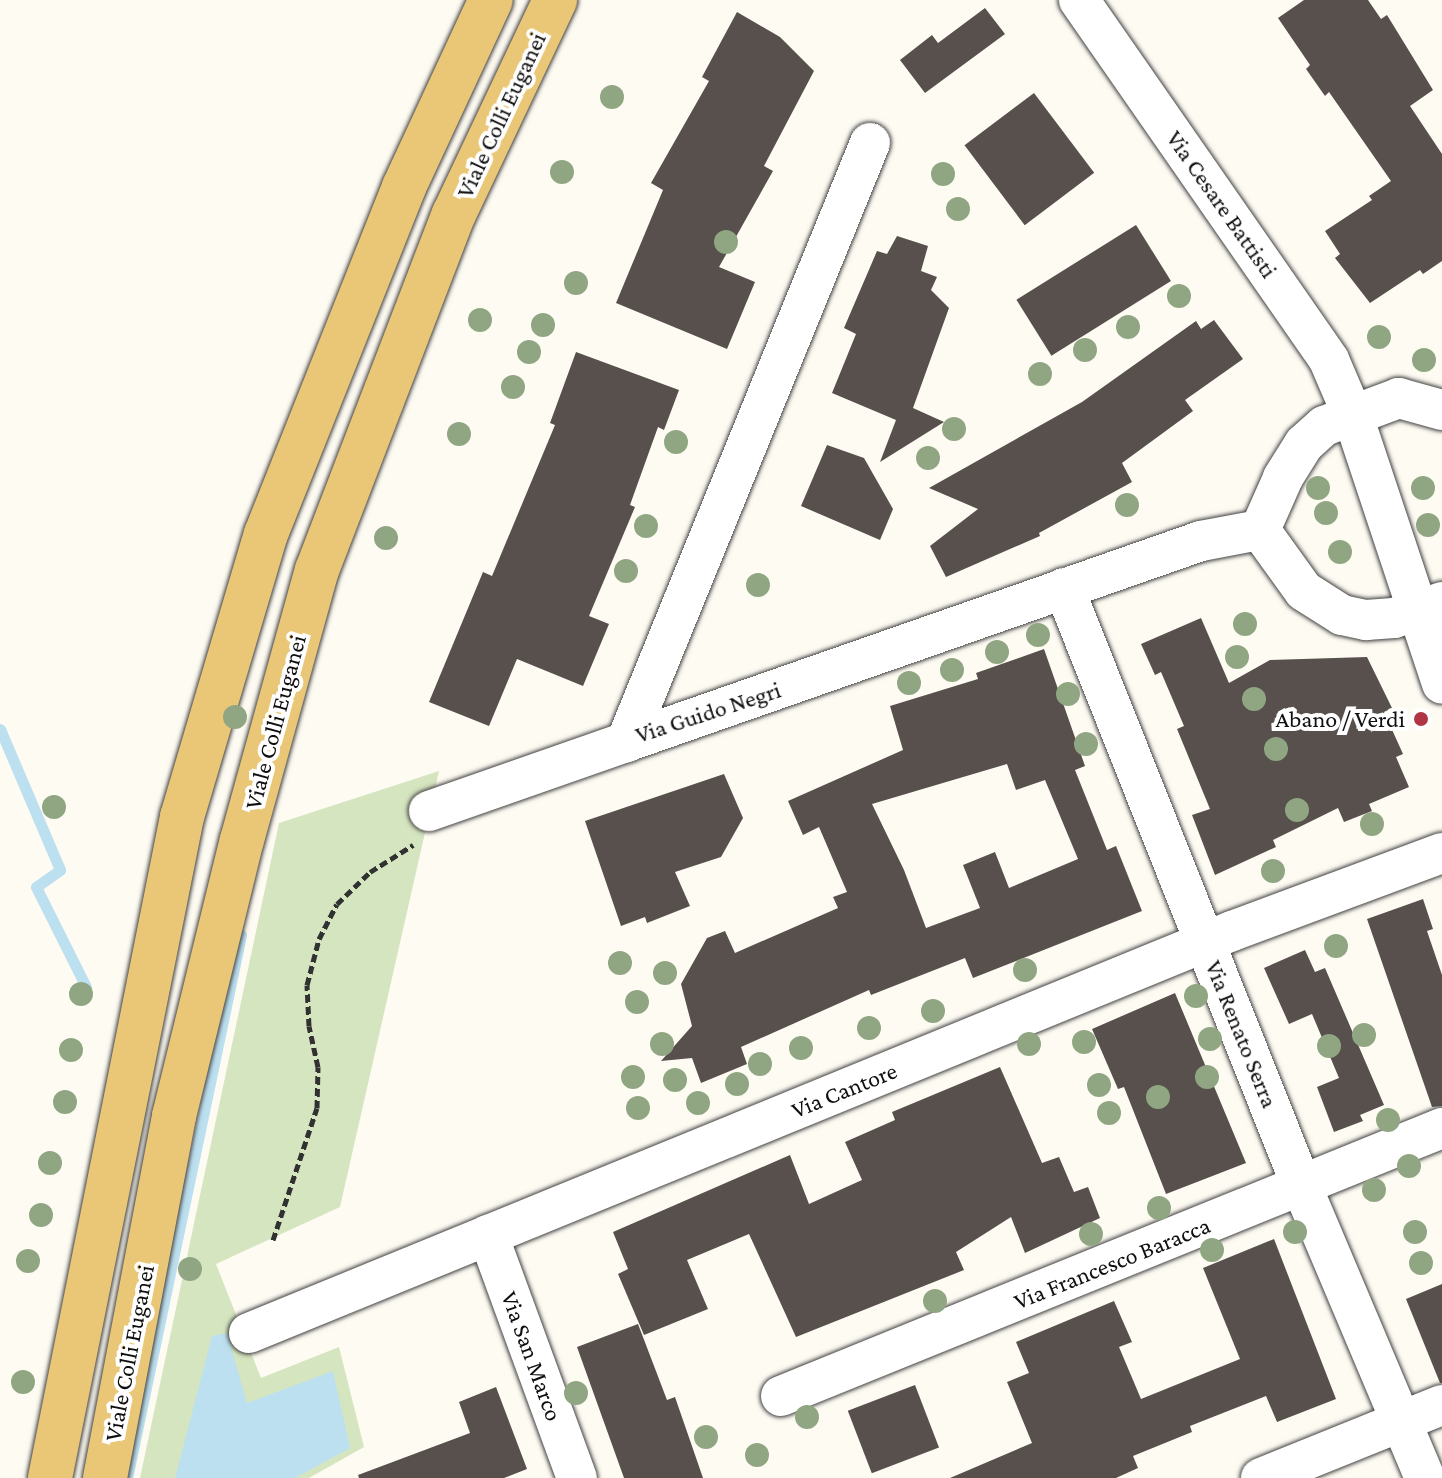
<!DOCTYPE html>
<style>
body{margin:0}
#map{position:relative;width:1442px;height:1478px;overflow:hidden;background:#fefbf3;font-family:"Crimson Pro",serif}
div>[style]{position:absolute}
.green>*{inset:0;background:#d5e5bf}
.water>*{inset:0;background:#bce0f0}
.stream>*{height:11px;margin:-5.5px;padding:0 5.5px;transform-origin:5.5px;border-radius:5.5px;background:#bce0f0}
.building>*{inset:0;background:#57504d;transform-origin:0 0}
.path>*{height:5px;margin-top:-2.5px;transform-origin:0;background:repeating-linear-gradient(90deg,#313131 0 8px,transparent 0 12px)}
.roads{filter:drop-shadow(0 0 2px #424242) drop-shadow(0 0 2px #424242)}
.minor>*{height:40px;margin:-20px;padding:0 20px;transform-origin:20px;border-radius:20px;background:#fff}
.major>*{height:44px;margin:-22px;padding:0 22px;transform-origin:22px;border-radius:22px;background:#eac677}
.trees>*{width:24px;height:24px;margin:-12px;border-radius:50%;background:#90a682}
.dots>*{width:22px;height:22px;translate:-50% -50%;box-sizing:border-box;border:4px solid #fff;border-radius:50%}
span{translate:-50% -50%;white-space:nowrap;text-align:center;line-height:1.15;-webkit-text-stroke:8px #fff;paint-order:stroke}
.street-label{font-size:24px;color:#0f0f0f}
.poi-label{font-size:24px;color:#0f0f0f}
.right{translate:-100% -50%;text-align:right}
</style>
<div id="map">
<div class="green">
<div style="clip-path:polygon(439px 771px,340px 1207px,216px 1264px,261px 1378px,339px 1347px,364px 1447px,309px 1478px,140px 1478px,279px 823px)"></div>
</div>
<div class="water">
<div style="clip-path:polygon(227px 1333px,247px 1403px,333px 1371px,350px 1448px,295px 1478px,175px 1478px,212px 1336px)"></div>
</div>
<div class="stream">
<div style="left:0;top:729px;width:153px;rotate:66.9deg"></div>
<div style="left:60px;top:870px;width:29px;rotate:145deg"></div>
<div style="left:36px;top:887px;width:112px;rotate:63.4deg"></div>
<div style="left:127px;top:1478px;width:555px;rotate:-78.14deg"></div>
</div>
<div class="building">
<div style="clip-path:polygon(1304px 0,1368px 0,1381px 19px,1387px 15px,1433px 90px,1410px 106px,1442px 154px,1442px 261px,1423px 274px,1420px 270px,1370px 303px,1335px 258px,1340px 254px,1325px 231px,1372px 200px,1369px 196px,1391px 181px,1329px 92px,1325px 96px,1306px 69px,1310px 65px,1278px 18px)"></div>
<div style="clip-path:polygon(985px 8px,1005px 34px,925px 93px,900px 60px,932px 35px,938px 43px)"></div>
<div style="clip-path:polygon(737px 12px,780px 37px,814px 71px,764px 166px,773px 171px,719px 267px,755px 282px,727px 349px,616px 303px,663px 190px,651px 183px,709px 81px,702px 77px)"></div>
<div style="left:1034px;top:93px;width:100px;height:87px;rotate:53deg"></div>
<div style="left:1136px;top:225px;width:66px;height:141px;rotate:58deg"></div>
<div style="clip-path:polygon(897px 236px,928px 246px,921px 271px,937px 277px,931px 290px,949px 308px,913px 408px,944px 422px,880px 462px,896px 420px,832px 393px,856px 334px,844px 328px,877px 251px,887px 254px)"></div>
<div style="clip-path:polygon(1214px 320px,1243px 359px,1185px 400px,1193px 411px,1122px 463px,1132px 482px,1039px 533px,1040px 536px,946px 577px,930px 546px,978px 509px,929px 488px,1082px 402px,1196px 321px,1201px 329px)"></div>
<div style="clip-path:polygon(576px 352px,679px 390px,664px 430px,658px 427px,630px 505px,635px 507px,589px 616px,609px 624px,583px 686px,517px 659px,489px 726px,429px 702px,483px 572px,492px 576px,555px 425px,550px 423px)"></div>
<div style="clip-path:polygon(827px 445px,864px 458px,893px 509px,880px 540px,801px 506px)"></div>
<div style="clip-path:polygon(1201px 618px,1229px 683px,1270px 660px,1367px 657px,1392px 708px,1384px 712px,1403px 754px,1396px 757px,1409px 787px,1369px 804px,1372px 811px,1344px 822px,1338px 808px,1273px 840px,1276px 847px,1215px 875px,1192px 815px,1210px 809px,1177px 729px,1184px 726px,1161px 672px,1155px 675px,1141px 644px)"></div>
<div style="clip-path:polygon(evenodd,1044px 649px,1085px 766px,1075px 770px,1107px 850px,1116px 846px,1142px 911px,973px 978px,965px 958px,871px 995px,869px 990px,741px 1047px,747px 1064px,701px 1083px,692px 1058px,661px 1061px,692px 1026px,681px 984px,707px 938px,725px 931px,735px 953px,838px 908px,833px 897px,847px 892px,819px 827px,803px 835px,788px 801px,903px 750px,890px 706px,978px 679px,976px 673px,1044px 649px,1007px 764px,1016px 790px,1045px 780px,1078px 859px,1009px 888px,995px 852px,963px 865px,980px 908px,926px 928px,904px 870px,872px 804px,1007px 764px)"></div>
<div style="clip-path:polygon(724px 774px,743px 818px,721px 857px,675px 872px,690px 906px,647px 923px,645px 917px,621px 926px,585px 821px)"></div>
<div style="clip-path:polygon(1423px 899px,1433px 929px,1427px 931px,1442px 975px,1442px 1106px,1432px 1107px,1367px 919px)"></div>
<div style="clip-path:polygon(1305px 950px,1315px 972px,1325px 968px,1384px 1105px,1360px 1115px,1363px 1121px,1334px 1132px,1317px 1087px,1339px 1078px,1312px 1014px,1289px 1024px,1264px 968px)"></div>
<div style="clip-path:polygon(1175px 993px,1246px 1163px,1166px 1194px,1124px 1087px,1118px 1089px,1092px 1029px)"></div>
<div style="clip-path:polygon(1000px 1067px,1042px 1163px,1059px 1157px,1074px 1192px,1088px 1187px,1100px 1218px,1025px 1253px,1011px 1217px,956px 1252px,964px 1270px,796px 1337px,749px 1234px,687px 1260px,708px 1309px,644px 1335px,618px 1274px,628px 1269px,613px 1232px,790px 1155px,809px 1204px,862px 1180px,845px 1142px,895px 1120px,892px 1112px)"></div>
<div style="clip-path:polygon(1274px 1239px,1336px 1399px,1277px 1422px,1266px 1396px,1190px 1426px,1192px 1432px,1133px 1456px,1138px 1468px,1116px 1478px,950px 1478px,1032px 1443px,1007px 1382px,1029px 1373px,1016px 1342px,1114px 1301px,1132px 1342px,1119px 1347px,1141px 1399px,1240px 1359px,1203px 1268px)"></div>
<div style="clip-path:polygon(1442px 1284px,1442px 1383px,1440px 1383px,1406px 1299px)"></div>
<div style="clip-path:polygon(638px 1324px,667px 1400px,675px 1397px,703px 1478px,624px 1478px,577px 1347px)"></div>
<div style="left:915px;top:1385px;width:67px;height:72px;rotate:69deg"></div>
<div style="clip-path:polygon(496px 1387px,527px 1469px,504px 1478px,359px 1478px,358px 1475px,470px 1433px,459px 1402px)"></div>
</div>
<div class="path">
<div style="left:273px;top:1240px;width:139px;rotate:-71.6deg"></div>
<div style="left:317px;top:1108px;width:41px;rotate:-88.6deg"></div>
<div style="left:318px;top:1067px;width:42px;rotate:-102.4deg"></div>
<div style="left:309px;top:1026px;width:41px;rotate:-92.8deg"></div>
<div style="left:307px;top:985px;width:48px;rotate:-75.4deg"></div>
<div style="left:319px;top:939px;width:39px;rotate:-63deg"></div>
<div style="left:337px;top:904px;width:46px;rotate:-44.1deg"></div>
<div style="left:370px;top:872px;width:51px;rotate:-32.1deg"></div>
</div>
<div class="roads">
<div class="minor">
<div style="left:1079px;top:0;width:438px;rotate:55.2deg"></div>
<div style="left:1329px;top:360px;width:61px;rotate:66.8deg"></div>
<div style="left:1353px;top:416px;width:282px;rotate:71.6deg"></div>
<div style="left:870px;top:143px;width:647px;rotate:112.16deg"></div>
<div style="left:626px;top:742px;width:609px;rotate:-19.27deg"></div>
<div style="left:1201px;top:541px;width:60px;rotate:-10.6deg"></div>
<div style="left:1442px;top:410px;width:45px;rotate:-164.4deg"></div>
<div style="left:1399px;top:398px;width:80px;rotate:159.5deg"></div>
<div style="left:1324px;top:426px;width:27px;rotate:138deg"></div>
<div style="left:1304px;top:444px;width:40px;rotate:122deg"></div>
<div style="left:1283px;top:478px;width:57px;rotate:113.9deg"></div>
<div style="left:1260px;top:530px;width:75px;rotate:54.2deg"></div>
<div style="left:1304px;top:591px;width:45px;rotate:32.3deg"></div>
<div style="left:1342px;top:615px;width:25px;rotate:12deg"></div>
<div style="left:1366px;top:620px;width:28px;rotate:-4deg"></div>
<div style="left:1394px;top:618px;width:51px;rotate:-18.4deg"></div>
<div style="left:1064px;top:588px;width:645px;rotate:68.33deg"></div>
<div style="left:1302px;top:1187px;width:316px;rotate:67.1deg"></div>
<div style="left:429px;top:811px;width:209px;rotate:-19.3deg"></div>
<div style="left:488px;top:1235px;width:259px;rotate:69.9deg"></div>
<div style="left:249px;top:1333px;width:1062px;rotate:-22.24deg"></div>
<div style="left:1232px;top:931px;width:224px;rotate:-20.4deg"></div>
<div style="left:781px;top:1396px;width:713px;rotate:-22.07deg"></div>
<div style="left:1261px;top:1478px;width:195px;rotate:-22deg"></div>
</div>
<div class="major">
<div style="left:50px;top:1478px;width:674px;rotate:-78.71deg"></div>
<div style="left:182px;top:817px;width:295px;rotate:-73.5deg"></div>
<div style="left:266px;top:534px;width:373px;rotate:-68.3deg"></div>
<div style="left:404px;top:187px;width:206px;rotate:-65.1deg"></div>
<div style="left:105px;top:1478px;width:369px;rotate:-79.2deg"></div>
<div style="left:174px;top:1116px;width:284px;rotate:-76.2deg"></div>
<div style="left:242px;top:840px;width:280px;rotate:-74.5deg"></div>
<div style="left:317px;top:570px;width:381px;rotate:-69deg"></div>
<div style="left:454px;top:214px;width:237px;rotate:-64.7deg"></div>
</div>
</div>
<div class="trees">
<div style="left:612px;top:97px"></div>
<div style="left:562px;top:172px"></div>
<div style="left:943px;top:174px"></div>
<div style="left:958px;top:209px"></div>
<div style="left:726px;top:242px"></div>
<div style="left:576px;top:283px"></div>
<div style="left:1179px;top:296px"></div>
<div style="left:480px;top:320px"></div>
<div style="left:543px;top:325px"></div>
<div style="left:1128px;top:327px"></div>
<div style="left:1379px;top:337px"></div>
<div style="left:1085px;top:350px"></div>
<div style="left:529px;top:352px"></div>
<div style="left:1424px;top:360px"></div>
<div style="left:1040px;top:374px"></div>
<div style="left:513px;top:387px"></div>
<div style="left:954px;top:429px"></div>
<div style="left:459px;top:434px"></div>
<div style="left:676px;top:442px"></div>
<div style="left:928px;top:458px"></div>
<div style="left:1318px;top:488px"></div>
<div style="left:1423px;top:488px"></div>
<div style="left:1127px;top:505px"></div>
<div style="left:1326px;top:513px"></div>
<div style="left:1428px;top:525px"></div>
<div style="left:646px;top:526px"></div>
<div style="left:386px;top:538px"></div>
<div style="left:1340px;top:552px"></div>
<div style="left:626px;top:571px"></div>
<div style="left:758px;top:585px"></div>
<div style="left:1245px;top:624px"></div>
<div style="left:1038px;top:635px"></div>
<div style="left:997px;top:652px"></div>
<div style="left:1237px;top:657px"></div>
<div style="left:952px;top:670px"></div>
<div style="left:909px;top:683px"></div>
<div style="left:1068px;top:694px"></div>
<div style="left:1254px;top:699px"></div>
<div style="left:235px;top:717px"></div>
<div style="left:1086px;top:744px"></div>
<div style="left:1276px;top:749px"></div>
<div style="left:54px;top:807px"></div>
<div style="left:1297px;top:810px"></div>
<div style="left:1372px;top:824px"></div>
<div style="left:1273px;top:871px"></div>
<div style="left:1336px;top:946px"></div>
<div style="left:620px;top:963px"></div>
<div style="left:1025px;top:970px"></div>
<div style="left:665px;top:973px"></div>
<div style="left:81px;top:994px"></div>
<div style="left:1196px;top:996px"></div>
<div style="left:637px;top:1002px"></div>
<div style="left:933px;top:1011px"></div>
<div style="left:869px;top:1028px"></div>
<div style="left:1364px;top:1035px"></div>
<div style="left:1210px;top:1039px"></div>
<div style="left:1084px;top:1042px"></div>
<div style="left:662px;top:1044px"></div>
<div style="left:1029px;top:1044px"></div>
<div style="left:1329px;top:1046px"></div>
<div style="left:801px;top:1048px"></div>
<div style="left:71px;top:1050px"></div>
<div style="left:760px;top:1064px"></div>
<div style="left:633px;top:1077px"></div>
<div style="left:1207px;top:1077px"></div>
<div style="left:675px;top:1080px"></div>
<div style="left:737px;top:1084px"></div>
<div style="left:1099px;top:1085px"></div>
<div style="left:1158px;top:1097px"></div>
<div style="left:65px;top:1102px"></div>
<div style="left:698px;top:1103px"></div>
<div style="left:638px;top:1108px"></div>
<div style="left:1109px;top:1113px"></div>
<div style="left:1388px;top:1120px"></div>
<div style="left:50px;top:1163px"></div>
<div style="left:1409px;top:1166px"></div>
<div style="left:1374px;top:1190px"></div>
<div style="left:1159px;top:1208px"></div>
<div style="left:41px;top:1215px"></div>
<div style="left:1295px;top:1232px"></div>
<div style="left:1415px;top:1232px"></div>
<div style="left:1091px;top:1234px"></div>
<div style="left:1212px;top:1250px"></div>
<div style="left:28px;top:1261px"></div>
<div style="left:1421px;top:1263px"></div>
<div style="left:190px;top:1269px"></div>
<div style="left:935px;top:1301px"></div>
<div style="left:23px;top:1382px"></div>
<div style="left:576px;top:1393px"></div>
<div style="left:807px;top:1417px"></div>
<div style="left:706px;top:1437px"></div>
<div style="left:757px;top:1455px"></div>
</div>
<div class="dots">
<div style="left:1421px;top:719px;background:#b13643"></div>
</div>
<div class="street-label">
<span style="left:501px;top:115px;rotate:-65deg">Viale Colli Euganei</span>
<span style="left:1222px;top:204px;rotate:55deg">Via Cesare Battisti</span>
<span style="left:708px;top:712px;rotate:-18deg">Via Guido Negri</span>
<span style="left:275px;top:722px;rotate:-75deg">Viale Colli Euganei</span>
<span style="left:1242px;top:1034px;rotate:68deg">Via Renato Serra</span>
<span style="left:844px;top:1090px;rotate:-22deg">Via Cantore</span>
<span style="left:1112px;top:1263px;rotate:-22deg">Via Francesco Baracca</span>
<span style="left:129px;top:1353px;rotate:-79deg">Viale Colli Euganei</span>
<span style="left:532px;top:1356px;rotate:70deg">Via San Marco</span>
</div>
<div class="poi-label">
<span class="right" style="left:1405px;top:719px">Abano / Verdi</span>
</div>
</div>
